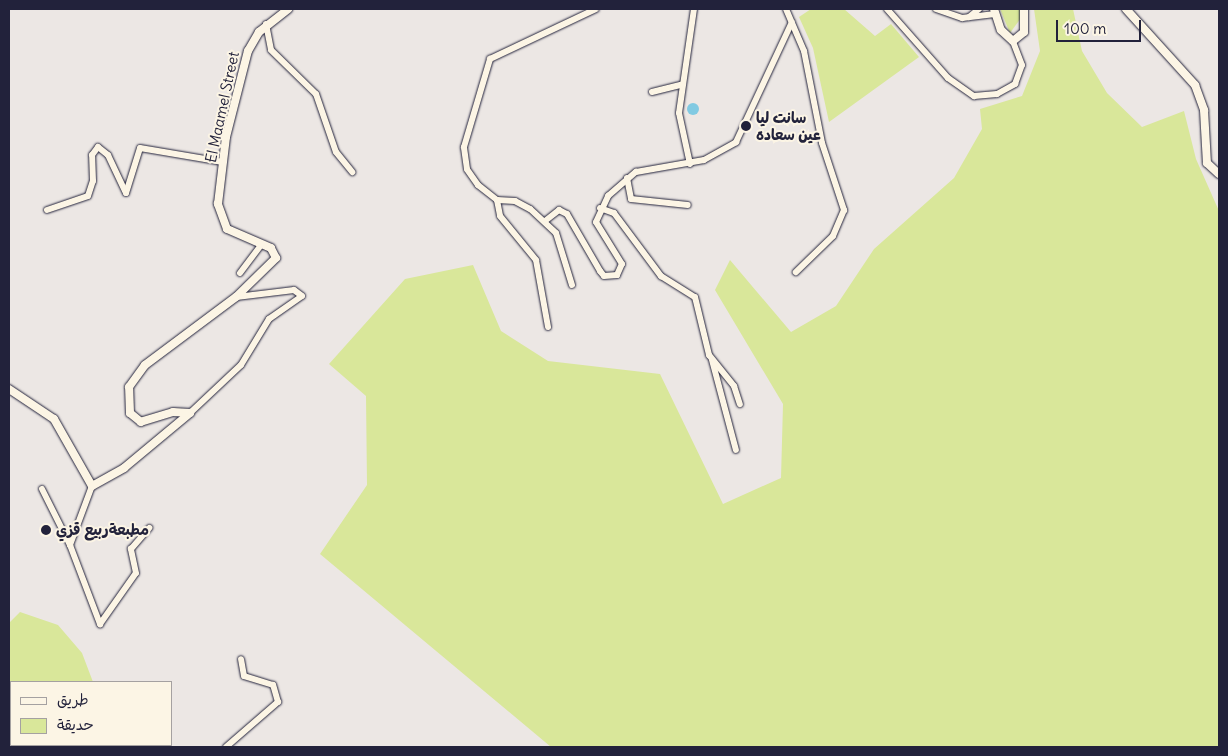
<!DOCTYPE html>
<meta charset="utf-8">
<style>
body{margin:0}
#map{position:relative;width:1228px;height:756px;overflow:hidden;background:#ece7e4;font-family:Delius,"Playpen Sans Arabic",sans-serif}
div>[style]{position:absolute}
.green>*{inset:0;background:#d9e79a}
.water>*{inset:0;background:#81cae2}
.round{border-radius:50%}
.roads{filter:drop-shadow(0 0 1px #22223b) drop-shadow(0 0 1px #22223b)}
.minor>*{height:6px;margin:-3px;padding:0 3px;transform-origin:3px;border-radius:3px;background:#fcf5e5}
.tertiary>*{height:8px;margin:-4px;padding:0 4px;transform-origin:4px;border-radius:4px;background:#fcf5e5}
.dots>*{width:14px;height:14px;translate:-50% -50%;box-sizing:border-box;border:2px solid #fcf5e5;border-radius:50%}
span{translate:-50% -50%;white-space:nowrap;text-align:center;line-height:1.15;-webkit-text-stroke:4px #fcf5e5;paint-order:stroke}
.street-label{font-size:15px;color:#22223b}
.poi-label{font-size:15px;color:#22223b;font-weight:700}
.left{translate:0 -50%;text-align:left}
.frame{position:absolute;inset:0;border:10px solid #22223b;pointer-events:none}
.legend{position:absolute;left:10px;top:681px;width:162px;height:65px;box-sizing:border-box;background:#fcf5e5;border:1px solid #a5a1a1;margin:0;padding:6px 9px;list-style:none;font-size:15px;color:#22223b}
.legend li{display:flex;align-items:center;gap:10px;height:25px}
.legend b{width:25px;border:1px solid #a5a1a1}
.scale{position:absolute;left:1056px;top:20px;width:85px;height:22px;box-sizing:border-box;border:2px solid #22223b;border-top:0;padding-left:6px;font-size:15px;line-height:18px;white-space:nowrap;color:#22223b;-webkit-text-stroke:4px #fcf5e5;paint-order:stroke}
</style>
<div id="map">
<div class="green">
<div style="clip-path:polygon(811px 9px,844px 9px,875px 36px,891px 24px,919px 57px,829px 122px,813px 48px,799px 17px)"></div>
<div style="clip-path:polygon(1000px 9px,1020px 9px,1021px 18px,1010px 33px)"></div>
<div style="clip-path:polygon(1034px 9px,1073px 9px,1082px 51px,1107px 93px,1142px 127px,1184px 111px,1196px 159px,1219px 211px,1219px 747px,551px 747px,320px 554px,367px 485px,366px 396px,329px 364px,405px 279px,473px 265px,501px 331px,548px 361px,660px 374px,723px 504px,781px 478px,783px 404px,715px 290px,730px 260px,791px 332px,836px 306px,874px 249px,954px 178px,982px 129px,980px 109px,1022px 96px,1040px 51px)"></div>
<div style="clip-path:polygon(20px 612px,58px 625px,82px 653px,93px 682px,11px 682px,11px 745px,120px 747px,9px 747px,9px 623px)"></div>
</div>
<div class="water">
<div class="round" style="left:687px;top:103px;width:12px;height:12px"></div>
</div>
<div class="roads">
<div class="minor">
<div style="left:786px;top:9px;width:46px;rotate:66.8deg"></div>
<div style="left:804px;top:51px;width:94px;rotate:78.9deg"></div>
<div style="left:822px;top:143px;width:71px;rotate:71.8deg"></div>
<div style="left:844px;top:210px;width:28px;rotate:113deg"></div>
<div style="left:833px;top:236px;width:52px;rotate:135.8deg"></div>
<div style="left:887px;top:9px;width:92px;rotate:48.5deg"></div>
<div style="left:948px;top:78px;width:32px;rotate:35deg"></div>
<div style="left:974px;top:96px;width:23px;rotate:-5deg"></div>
<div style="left:997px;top:94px;width:21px;rotate:-29deg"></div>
<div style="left:1015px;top:84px;width:20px;rotate:-70deg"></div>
<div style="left:1022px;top:65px;width:26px;rotate:-111deg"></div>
<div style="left:936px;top:9px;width:28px;rotate:19deg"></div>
<div style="left:962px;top:18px;width:33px;rotate:-7deg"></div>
<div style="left:969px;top:17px;width:13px;rotate:-39deg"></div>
<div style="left:266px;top:24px;width:26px;rotate:79deg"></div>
<div style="left:271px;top:50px;width:63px;rotate:44.4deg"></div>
<div style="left:316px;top:94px;width:61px;rotate:71deg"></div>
<div style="left:336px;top:152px;width:26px;rotate:51deg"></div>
<div style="left:652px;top:92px;width:30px;rotate:-14deg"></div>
<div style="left:690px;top:164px;width:52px;rotate:-102.2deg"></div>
<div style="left:679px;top:113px;width:105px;rotate:-81.8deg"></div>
<div style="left:627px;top:178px;width:21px;rotate:79deg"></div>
<div style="left:631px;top:199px;width:57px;rotate:6deg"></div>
<div style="left:497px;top:200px;width:16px;rotate:79deg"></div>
<div style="left:500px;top:216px;width:57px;rotate:50.7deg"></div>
<div style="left:536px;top:260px;width:68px;rotate:79.8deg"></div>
<div style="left:600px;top:208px;width:15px;rotate:20deg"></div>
<div style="left:614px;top:213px;width:79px;rotate:53.3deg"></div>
<div style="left:661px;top:276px;width:40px;rotate:32deg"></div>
<div style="left:695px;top:297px;width:60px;rotate:76.4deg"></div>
<div style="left:709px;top:355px;width:40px;rotate:51deg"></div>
<div style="left:734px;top:386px;width:19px;rotate:72deg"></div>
<div style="left:47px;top:210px;width:43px;rotate:-18.9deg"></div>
<div style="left:88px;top:196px;width:16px;rotate:-72deg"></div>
<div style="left:93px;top:181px;width:26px;rotate:-92deg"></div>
<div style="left:92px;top:155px;width:10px;rotate:-53deg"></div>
<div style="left:98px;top:147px;width:13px;rotate:39deg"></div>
<div style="left:108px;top:155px;width:42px;rotate:64.7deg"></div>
<div style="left:126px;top:193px;width:47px;rotate:-72.7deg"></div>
<div style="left:140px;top:148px;width:84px;rotate:9.6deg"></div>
<div style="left:545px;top:221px;width:18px;rotate:-38deg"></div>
<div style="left:559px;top:210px;width:9px;rotate:27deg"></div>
<div style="left:567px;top:214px;width:66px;rotate:59.9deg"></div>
<div style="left:600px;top:271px;width:6px;rotate:51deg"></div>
<div style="left:604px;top:276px;width:13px;rotate:-4deg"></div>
<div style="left:617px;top:275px;width:12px;rotate:-66deg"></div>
<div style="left:622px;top:264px;width:49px;rotate:-121.8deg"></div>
<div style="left:596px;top:222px;width:29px;rotate:-65deg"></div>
<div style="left:608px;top:196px;width:37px;rotate:-41deg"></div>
<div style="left:636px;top:172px;width:69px;rotate:-10deg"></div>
<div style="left:704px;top:160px;width:37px;rotate:-29deg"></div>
<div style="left:736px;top:142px;width:132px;rotate:-65deg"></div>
<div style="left:240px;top:273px;width:36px;rotate:-53deg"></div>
<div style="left:572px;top:285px;width:54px;rotate:-107.1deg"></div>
<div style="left:556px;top:233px;width:35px;rotate:-137deg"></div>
<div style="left:530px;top:209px;width:17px;rotate:-152deg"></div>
<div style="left:515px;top:201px;width:18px;rotate:-177deg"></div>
<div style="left:497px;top:200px;width:24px;rotate:-142deg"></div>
<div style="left:478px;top:185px;width:19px;rotate:-125deg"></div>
<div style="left:467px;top:169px;width:22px;rotate:-98deg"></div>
<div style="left:464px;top:147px;width:92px;rotate:-73.5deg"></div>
<div style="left:490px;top:59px;width:117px;rotate:-25.3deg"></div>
<div style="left:712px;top:360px;width:93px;rotate:75.1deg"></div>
<div style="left:190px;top:413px;width:70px;rotate:-43.3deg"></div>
<div style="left:241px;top:365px;width:54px;rotate:-58.7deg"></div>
<div style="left:269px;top:319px;width:40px;rotate:-34.9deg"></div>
<div style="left:302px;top:296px;width:10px;rotate:-143deg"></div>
<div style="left:294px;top:290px;width:58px;rotate:173.1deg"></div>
<div style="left:42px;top:489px;width:63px;rotate:63.4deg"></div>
<div style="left:70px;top:545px;width:63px;rotate:-69.6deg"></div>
<div style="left:70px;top:545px;width:85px;rotate:69.2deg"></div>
<div style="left:100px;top:624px;width:62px;rotate:-54.8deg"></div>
<div style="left:136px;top:573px;width:25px;rotate:-102deg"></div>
<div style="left:131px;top:549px;width:28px;rotate:-49deg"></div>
<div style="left:226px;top:747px;width:69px;rotate:-40.9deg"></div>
<div style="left:278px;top:702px;width:18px;rotate:-106deg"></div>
<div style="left:273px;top:685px;width:30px;rotate:-163deg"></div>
<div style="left:244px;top:676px;width:17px;rotate:-100deg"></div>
</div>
<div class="tertiary">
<div style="left:994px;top:9px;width:22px;rotate:72deg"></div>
<div style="left:1001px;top:30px;width:16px;rotate:43deg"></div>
<div style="left:1013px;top:41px;width:14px;rotate:-39deg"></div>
<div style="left:1024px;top:32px;width:23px;rotate:-90deg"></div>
<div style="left:1126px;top:9px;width:103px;rotate:47.8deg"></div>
<div style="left:1195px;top:85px;width:27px;rotate:70deg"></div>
<div style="left:1204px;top:110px;width:53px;rotate:86.8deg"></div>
<div style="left:1207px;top:163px;width:16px;rotate:43deg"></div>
<div style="left:9px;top:389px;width:54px;rotate:33.7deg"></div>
<div style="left:54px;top:419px;width:77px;rotate:60.4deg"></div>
<div style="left:92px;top:486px;width:37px;rotate:-29deg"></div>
<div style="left:124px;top:468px;width:86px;rotate:-39.8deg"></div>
<div style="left:190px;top:413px;width:17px;rotate:-177deg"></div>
<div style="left:173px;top:412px;width:34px;rotate:163deg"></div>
<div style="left:141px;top:422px;width:14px;rotate:-141deg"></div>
<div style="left:130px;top:413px;width:26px;rotate:-92deg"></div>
<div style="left:129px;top:387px;width:27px;rotate:-54deg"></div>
<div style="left:145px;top:365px;width:114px;rotate:-36.8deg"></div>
<div style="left:236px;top:297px;width:56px;rotate:-44.3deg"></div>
<div style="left:276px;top:258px;width:11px;rotate:-117deg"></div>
<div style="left:271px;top:248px;width:48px;rotate:-156.6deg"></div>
<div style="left:227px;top:229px;width:27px;rotate:-110deg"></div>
<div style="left:218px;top:204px;width:67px;rotate:-83.2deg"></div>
<div style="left:226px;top:137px;width:89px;rotate:-75.7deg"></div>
<div style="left:248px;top:51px;width:22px;rotate:-60deg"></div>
<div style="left:259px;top:32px;width:37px;rotate:-38deg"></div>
</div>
</div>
<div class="dots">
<div style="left:746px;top:126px;background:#22223b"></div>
<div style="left:46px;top:530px;background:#22223b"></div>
</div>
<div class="street-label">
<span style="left:222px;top:107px;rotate:-78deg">El Maamel Street</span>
</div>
<div class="poi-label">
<span class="left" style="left:756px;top:126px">سانت ليا<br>عين سعاده</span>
<span class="left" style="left:56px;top:530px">مطبعةربيع قزي</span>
</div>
<div class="frame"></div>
<ul class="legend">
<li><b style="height:6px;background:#fcf5e5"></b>طريق</li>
<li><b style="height:14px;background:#d9e79a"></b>حديقة</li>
</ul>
<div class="scale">100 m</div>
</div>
